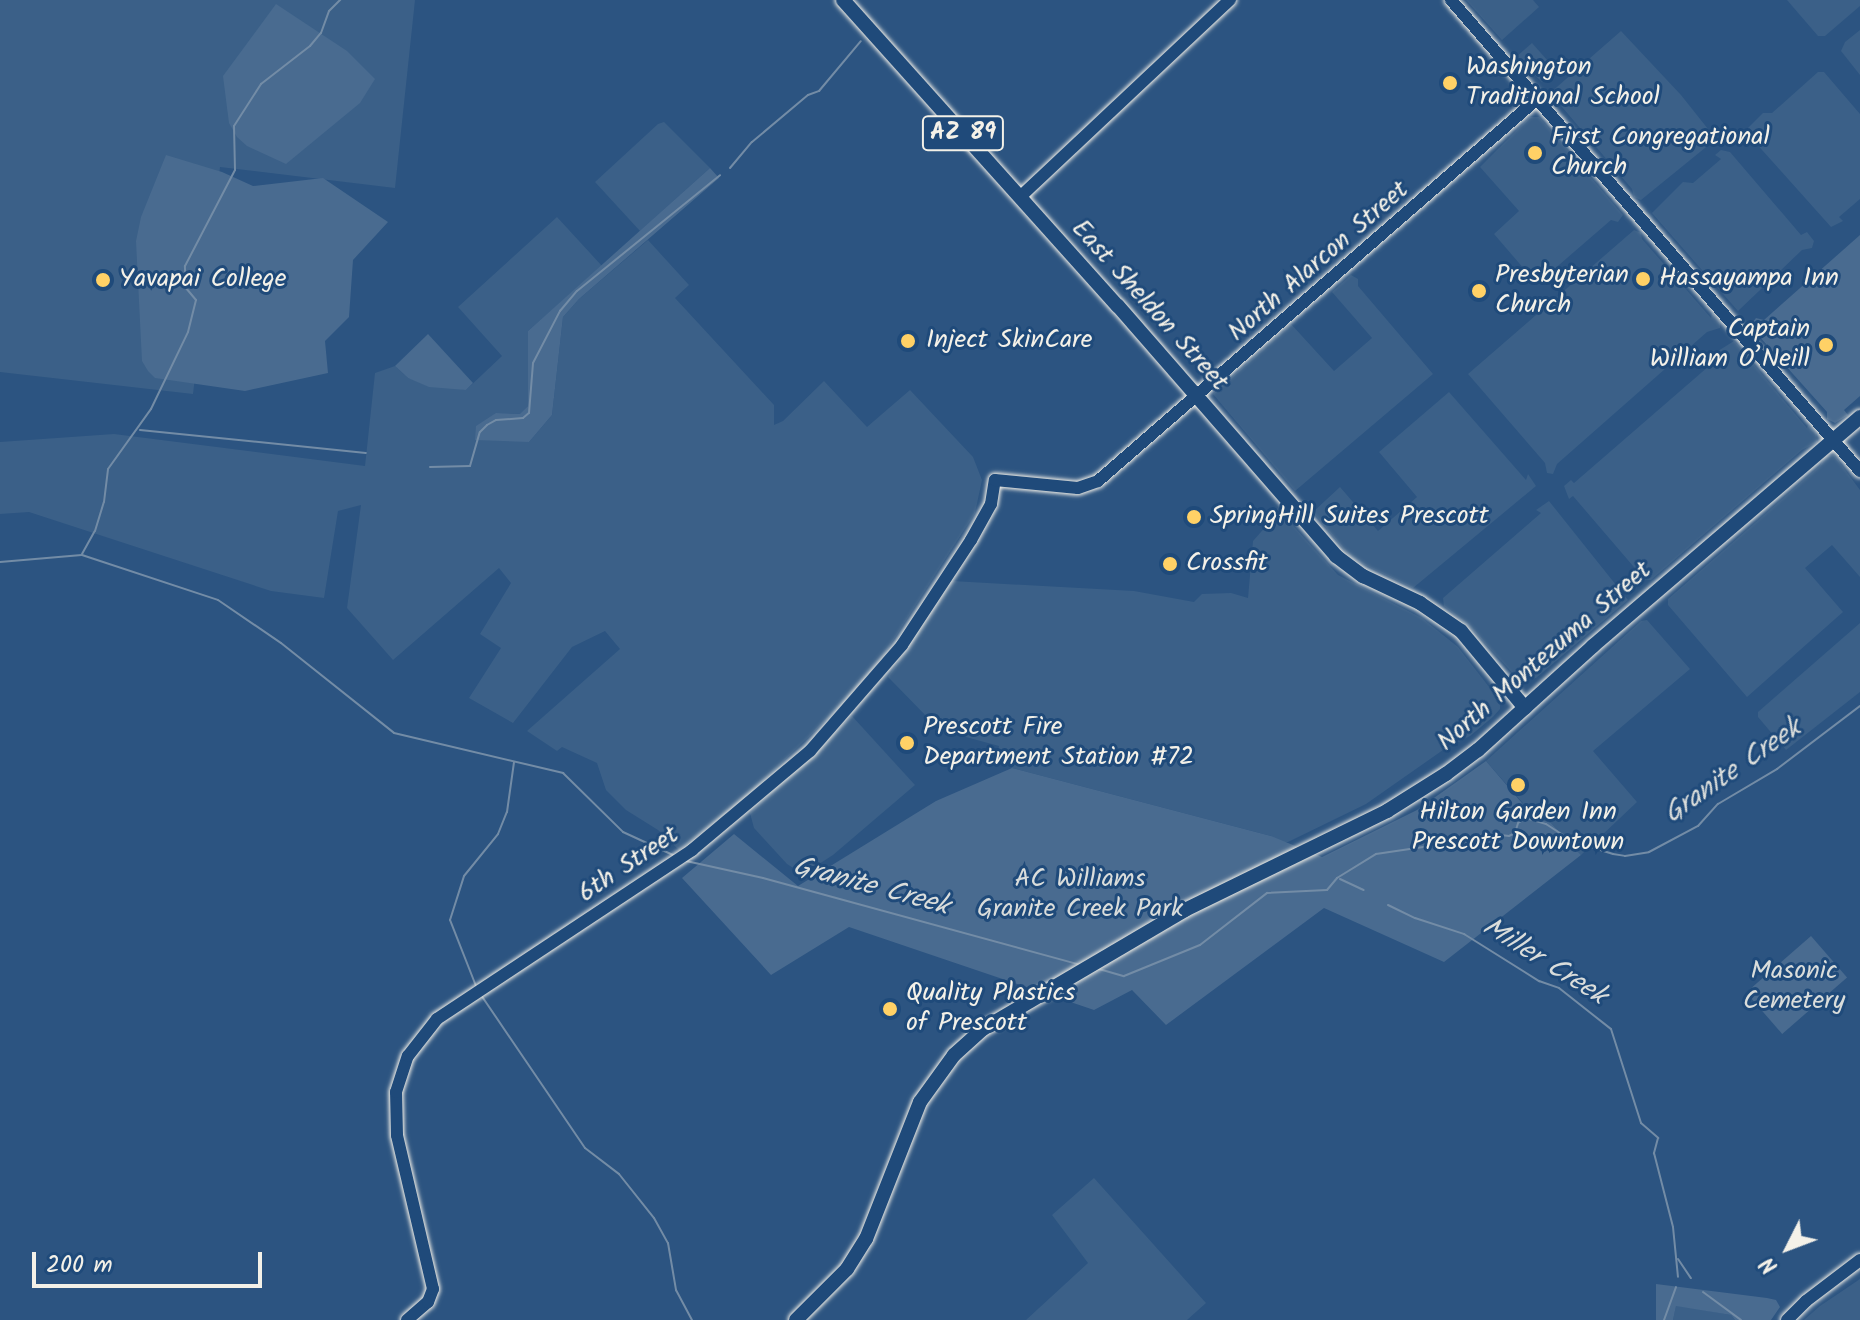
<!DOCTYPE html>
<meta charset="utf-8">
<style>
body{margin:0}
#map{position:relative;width:1860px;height:1320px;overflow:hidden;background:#2c5481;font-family:Kalam,sans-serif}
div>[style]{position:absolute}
.built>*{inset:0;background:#3b6088}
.green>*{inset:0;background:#496b90;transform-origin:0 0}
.stream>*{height:2px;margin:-1px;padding:0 1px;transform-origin:1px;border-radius:1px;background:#738ca6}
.roads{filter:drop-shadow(0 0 2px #f4f1e8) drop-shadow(0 0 2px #f4f1e8)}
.secondary>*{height:12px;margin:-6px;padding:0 6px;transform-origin:6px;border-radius:6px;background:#1f4a7a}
.primary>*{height:14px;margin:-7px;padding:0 7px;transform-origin:7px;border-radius:7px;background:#1f4a7a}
.dots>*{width:22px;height:22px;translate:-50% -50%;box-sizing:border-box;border:4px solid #1f4a7a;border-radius:50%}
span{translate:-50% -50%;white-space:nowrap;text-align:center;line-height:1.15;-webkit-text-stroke:6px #1f4a7a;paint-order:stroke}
.shield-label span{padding:2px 6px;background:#1f4a7a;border:2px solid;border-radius:6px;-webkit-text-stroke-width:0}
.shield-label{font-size:24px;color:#f4f1e8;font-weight:700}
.poi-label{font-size:26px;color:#f4f1e8}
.left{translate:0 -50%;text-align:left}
.right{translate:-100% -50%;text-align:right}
.street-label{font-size:26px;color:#f4f1e8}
.park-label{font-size:26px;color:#dadddb}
.water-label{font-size:28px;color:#dadddb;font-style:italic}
.north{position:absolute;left:1748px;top:1208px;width:80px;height:80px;-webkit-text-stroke:6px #1f4a7a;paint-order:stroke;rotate:228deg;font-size:22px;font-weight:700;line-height:32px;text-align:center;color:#f4f1e8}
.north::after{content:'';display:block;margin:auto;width:28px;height:36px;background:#f4f1e8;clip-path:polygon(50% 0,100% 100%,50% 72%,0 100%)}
.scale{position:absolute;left:32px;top:1252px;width:230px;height:36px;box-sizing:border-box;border:4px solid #f4f1e8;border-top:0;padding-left:10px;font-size:24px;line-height:28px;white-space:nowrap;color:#f4f1e8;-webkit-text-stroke:6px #1f4a7a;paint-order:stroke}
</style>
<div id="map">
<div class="built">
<div style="clip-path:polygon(0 0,415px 0,395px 188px,220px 167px,193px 394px,0 372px)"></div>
<div style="clip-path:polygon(1466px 0,1533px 0,1539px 7px,1502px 40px)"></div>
<div style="clip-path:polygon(1787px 0,1860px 0,1860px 6px,1825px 36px,1818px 36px)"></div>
<div style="clip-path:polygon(1860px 30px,1860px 75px,1841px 51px,1845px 42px)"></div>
<div style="clip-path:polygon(1621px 31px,1681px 95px,1716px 139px,1641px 200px,1634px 197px,1632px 189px,1550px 93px)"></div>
<div style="clip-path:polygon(1532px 43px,1556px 70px,1542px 82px,1516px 57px)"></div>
<div style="clip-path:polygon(1818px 72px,1824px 72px,1860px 114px,1860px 199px,1839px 217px,1843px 221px,1831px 227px,1745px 131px,1763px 113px,1772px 113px)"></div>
<div style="clip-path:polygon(1530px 117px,1539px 117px,1623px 215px,1618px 222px,1611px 220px,1537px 284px,1494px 234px,1519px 211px,1480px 167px)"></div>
<div style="clip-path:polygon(664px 122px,710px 168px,640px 231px,595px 182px,658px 124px)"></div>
<div style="clip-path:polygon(1721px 150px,1730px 152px,1801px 235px,1807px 232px,1814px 241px,1812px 248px,1802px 250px,1738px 311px,1652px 213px,1683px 182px,1693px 183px,1721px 159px,1715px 155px)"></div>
<div style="clip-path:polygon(557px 217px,602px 266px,528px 331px,528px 406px,521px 414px,496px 413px,529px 442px,552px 415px,563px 317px,579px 299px,648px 240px,689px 285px,675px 298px,774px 405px,774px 425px,783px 421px,824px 381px,867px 427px,910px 390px,973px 457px,982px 480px,975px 513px,883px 656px,847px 700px,745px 798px,679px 850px,658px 830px,626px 810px,606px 790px,597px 763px,562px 747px,557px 751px,527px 731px,620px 649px,605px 631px,572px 647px,513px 723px,469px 698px,501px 648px,480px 634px,511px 583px,499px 568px,393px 660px,347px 608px,361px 505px,338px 511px,324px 598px,271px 591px,29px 512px,0 514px,0 442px,114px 434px,365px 466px,375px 373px,395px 366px,408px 378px,466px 390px,502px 356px,458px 307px)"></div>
<div style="clip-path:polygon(1634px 230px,1641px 233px,1642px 239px,1711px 318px,1712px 313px,1720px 322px,1720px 328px,1707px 332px,1557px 464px,1553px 474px,1547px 473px,1545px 463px,1468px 374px)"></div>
<div style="clip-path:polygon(1351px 275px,1358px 279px,1358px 286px,1433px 374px,1295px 491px,1213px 394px,1291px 324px,1334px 371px,1372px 338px,1332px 292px)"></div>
<div style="clip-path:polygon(1734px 341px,1807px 428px,1808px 425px,1816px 433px,1817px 442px,1802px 450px,1651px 580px,1645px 580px,1573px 496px,1569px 499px,1564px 486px,1571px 480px,1574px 483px,1724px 353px,1718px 351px)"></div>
<div style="clip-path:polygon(1449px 392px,1526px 480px,1528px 474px,1536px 486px,1413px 588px,1351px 558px,1313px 512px,1340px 487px,1378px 531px,1417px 497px,1379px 452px)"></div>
<div style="clip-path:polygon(1834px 455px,1860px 490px,1860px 577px,1832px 545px,1805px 568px,1843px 612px,1747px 697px,1668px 605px,1668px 599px,1820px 466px,1825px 456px)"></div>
<div style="clip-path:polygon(1549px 501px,1628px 600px,1536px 678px,1525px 681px,1518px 679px,1471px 628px,1444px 606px,1443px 598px,1541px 513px,1536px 510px)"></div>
<div style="clip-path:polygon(1277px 508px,1338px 575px,1422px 618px,1458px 647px,1500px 701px,1500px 709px,1493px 717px,1470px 736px,1443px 750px,1366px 804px,1288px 842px,1275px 844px,1271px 836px,1012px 768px,1007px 759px,997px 755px,999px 746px,951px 733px,930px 720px,888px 677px,952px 581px,1134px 591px,1194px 602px,1202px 594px,1231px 593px,1248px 598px,1253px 541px,1276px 515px)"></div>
<div style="clip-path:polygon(1647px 620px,1690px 669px,1593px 751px,1637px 802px,1581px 855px,1551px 823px,1535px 817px,1486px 761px,1641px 621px)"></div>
<div style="clip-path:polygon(1860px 623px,1860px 692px,1786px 750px,1758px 717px,1758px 712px)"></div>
<div style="clip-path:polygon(852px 716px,915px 785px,833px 855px,808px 871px,798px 871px,787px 864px,754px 828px,750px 813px)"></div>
<div style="clip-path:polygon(1094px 1178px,1206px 1303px,1187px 1320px,1026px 1320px,1088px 1263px,1052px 1215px)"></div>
<div style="clip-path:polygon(1860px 1279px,1860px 1320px,1804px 1320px,1820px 1306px)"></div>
<div style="clip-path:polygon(1676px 1305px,1731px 1315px,1735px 1320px,1673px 1320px)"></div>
</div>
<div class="green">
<div style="clip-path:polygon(276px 4px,347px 51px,375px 79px,360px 103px,286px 164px,247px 146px,237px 137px,229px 123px,223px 76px)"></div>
<div style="clip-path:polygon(166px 155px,222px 172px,253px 186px,323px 178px,388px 222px,353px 260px,349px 317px,325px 341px,328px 373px,245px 391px,155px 378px,148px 371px,142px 361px,136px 241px,141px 217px)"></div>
<div style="clip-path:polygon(710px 168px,719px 178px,579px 299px,563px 317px,552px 415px,529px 442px,475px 440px,476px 426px,496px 413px,520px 414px,528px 406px,528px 331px)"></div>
<div style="clip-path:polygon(1860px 235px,1860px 396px,1844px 410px,1848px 415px,1835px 423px,1827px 419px,1827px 412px,1750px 326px,1756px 318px,1764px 320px)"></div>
<div style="clip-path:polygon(428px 334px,473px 383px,466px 390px,429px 387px,408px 378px,395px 366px)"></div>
<div style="clip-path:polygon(1486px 761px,1534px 817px,1551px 823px,1581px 855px,1444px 962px,1324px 908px,1166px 1025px,1132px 990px,1094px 1010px,849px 927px,771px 975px,682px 878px,734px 834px,798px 886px,936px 801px,1012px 768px,1271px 836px,1322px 857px,1417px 810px)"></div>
<div style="left:1811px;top:936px;width:55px;height:86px;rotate:49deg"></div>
<div style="clip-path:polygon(1656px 1284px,1767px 1298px,1776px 1300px,1780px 1307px,1771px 1320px,1735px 1320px,1731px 1315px,1676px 1306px,1673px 1320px,1656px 1320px)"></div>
</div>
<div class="stream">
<div style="left:730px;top:168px;width:34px;rotate:-50deg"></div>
<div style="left:752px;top:142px;width:73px;rotate:-40deg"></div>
<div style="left:808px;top:95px;width:12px;rotate:-20deg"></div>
<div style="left:819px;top:91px;width:65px;rotate:-50deg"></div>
<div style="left:140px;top:430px;width:227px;rotate:5.8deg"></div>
<div style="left:430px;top:467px;width:40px;rotate:-1.4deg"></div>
<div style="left:470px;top:466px;width:35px;rotate:-74deg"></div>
<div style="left:480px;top:432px;width:10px;rotate:-45deg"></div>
<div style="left:487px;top:425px;width:10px;rotate:-29deg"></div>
<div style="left:496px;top:420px;width:27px;rotate:-4deg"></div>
<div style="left:523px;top:418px;width:8px;rotate:-40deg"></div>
<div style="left:529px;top:413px;width:50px;rotate:-85.4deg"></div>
<div style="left:533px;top:363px;width:59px;rotate:-62.6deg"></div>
<div style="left:560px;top:311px;width:26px;rotate:-50deg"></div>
<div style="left:577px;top:291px;width:184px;rotate:-39deg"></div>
<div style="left:82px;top:554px;width:26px;rotate:-61deg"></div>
<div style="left:95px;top:531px;width:30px;rotate:-73deg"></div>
<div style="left:104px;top:502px;width:33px;rotate:-83deg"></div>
<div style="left:108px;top:469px;width:74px;rotate:-54.4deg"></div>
<div style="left:151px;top:409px;width:85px;rotate:-64.3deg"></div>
<div style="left:188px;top:332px;width:33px;rotate:-76deg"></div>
<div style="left:196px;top:300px;width:16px;rotate:-130deg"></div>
<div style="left:186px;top:288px;width:22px;rotate:-93deg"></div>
<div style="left:185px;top:266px;width:108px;rotate:-62.5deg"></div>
<div style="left:235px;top:170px;width:44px;rotate:-91.3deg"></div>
<div style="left:234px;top:126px;width:50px;rotate:-57.3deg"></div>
<div style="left:261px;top:84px;width:62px;rotate:-37.8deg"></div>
<div style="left:310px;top:46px;width:17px;rotate:-50deg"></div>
<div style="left:321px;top:33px;width:23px;rotate:-70deg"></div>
<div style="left:329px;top:11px;width:16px;rotate:-45deg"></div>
<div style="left:0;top:562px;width:82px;rotate:-4.9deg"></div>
<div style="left:82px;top:555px;width:143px;rotate:18.3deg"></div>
<div style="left:218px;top:600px;width:76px;rotate:34.3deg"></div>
<div style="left:281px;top:643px;width:144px;rotate:38.5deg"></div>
<div style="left:394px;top:733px;width:174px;rotate:13.3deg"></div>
<div style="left:563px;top:773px;width:84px;rotate:44.5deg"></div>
<div style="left:623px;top:832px;width:55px;rotate:24.7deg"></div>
<div style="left:686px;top:861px;width:79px;rotate:12.4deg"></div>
<div style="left:763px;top:878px;width:331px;rotate:15.3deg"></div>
<div style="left:1340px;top:879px;width:26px;rotate:25deg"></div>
<div style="left:1388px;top:905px;width:30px;rotate:26deg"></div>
<div style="left:1415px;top:918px;width:52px;rotate:18.1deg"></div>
<div style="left:1464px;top:934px;width:89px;rotate:32.1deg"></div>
<div style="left:1539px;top:981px;width:21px;rotate:19deg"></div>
<div style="left:1559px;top:988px;width:66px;rotate:38.3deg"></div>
<div style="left:1611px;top:1029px;width:99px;rotate:72.3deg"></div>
<div style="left:1641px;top:1123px;width:23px;rotate:41deg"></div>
<div style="left:1658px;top:1138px;width:16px;rotate:105deg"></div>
<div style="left:1654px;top:1153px;width:76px;rotate:75.6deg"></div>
<div style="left:1673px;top:1227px;width:50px;rotate:84.3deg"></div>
<div style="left:1099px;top:969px;width:26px;rotate:16deg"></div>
<div style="left:1124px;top:976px;width:82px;rotate:-22.2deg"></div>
<div style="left:1200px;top:945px;width:85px;rotate:-37.8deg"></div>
<div style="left:1267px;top:893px;width:60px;rotate:-2.9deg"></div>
<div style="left:1327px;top:890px;width:16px;rotate:-50deg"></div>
<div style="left:1337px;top:878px;width:46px;rotate:-31.6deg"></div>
<div style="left:1376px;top:854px;width:75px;rotate:-8.5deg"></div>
<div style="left:1450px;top:843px;width:9px;rotate:-36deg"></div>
<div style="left:1457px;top:838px;width:36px;rotate:-6deg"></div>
<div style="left:1493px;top:834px;width:16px;rotate:7deg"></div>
<div style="left:1509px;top:836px;width:7px;rotate:-27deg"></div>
<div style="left:1515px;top:833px;width:10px;rotate:-73deg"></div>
<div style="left:1518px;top:823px;width:9px;rotate:-32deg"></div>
<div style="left:1526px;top:818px;width:21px;rotate:17deg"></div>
<div style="left:1546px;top:824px;width:31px;rotate:33deg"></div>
<div style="left:1572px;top:841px;width:43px;rotate:17.6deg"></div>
<div style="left:1613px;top:854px;width:12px;rotate:9deg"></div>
<div style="left:1625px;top:856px;width:24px;rotate:-9deg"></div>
<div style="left:1649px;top:852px;width:55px;rotate:-28deg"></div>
<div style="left:1698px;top:826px;width:30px;rotate:-48deg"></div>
<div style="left:1718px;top:804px;width:69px;rotate:-30.7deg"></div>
<div style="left:1777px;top:769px;width:104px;rotate:-37.2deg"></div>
<div style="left:476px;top:986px;width:71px;rotate:-111.5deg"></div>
<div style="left:450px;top:920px;width:46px;rotate:-72.3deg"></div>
<div style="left:464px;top:876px;width:54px;rotate:-51deg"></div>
<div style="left:498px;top:834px;width:24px;rotate:-68deg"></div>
<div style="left:507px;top:812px;width:50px;rotate:-82deg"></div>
<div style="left:481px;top:995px;width:185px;rotate:55.8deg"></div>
<div style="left:585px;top:1148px;width:43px;rotate:37.4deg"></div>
<div style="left:619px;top:1174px;width:56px;rotate:51.5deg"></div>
<div style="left:654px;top:1218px;width:29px;rotate:61deg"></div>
<div style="left:668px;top:1243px;width:48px;rotate:80.3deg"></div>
<div style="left:676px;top:1290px;width:34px;rotate:62deg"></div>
<div style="left:1678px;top:1259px;width:23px;rotate:56deg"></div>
<div style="left:1703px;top:1292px;width:47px;rotate:36.4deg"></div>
<div style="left:1664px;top:1320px;width:35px;rotate:-70deg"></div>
</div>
<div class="roads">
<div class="secondary">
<div style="left:1451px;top:0;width:624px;rotate:49.03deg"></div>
<div style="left:1020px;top:197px;width:288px;rotate:-43.2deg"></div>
<div style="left:407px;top:1320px;width:28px;rotate:-41deg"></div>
<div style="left:428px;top:1302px;width:14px;rotate:-69deg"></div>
<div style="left:433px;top:1289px;width:158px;rotate:-103.2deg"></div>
<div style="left:397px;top:1135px;width:43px;rotate:-91.3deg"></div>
<div style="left:396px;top:1092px;width:38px;rotate:-72deg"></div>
<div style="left:408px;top:1056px;width:47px;rotate:-51.9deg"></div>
<div style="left:437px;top:1019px;width:306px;rotate:-33.5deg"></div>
<div style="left:692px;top:850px;width:154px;rotate:-40deg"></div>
<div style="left:810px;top:751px;width:140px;rotate:-49deg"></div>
<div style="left:902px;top:645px;width:126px;rotate:-56.7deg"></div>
<div style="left:971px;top:540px;width:41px;rotate:-60.9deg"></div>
<div style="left:991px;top:504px;width:24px;rotate:-81deg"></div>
<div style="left:995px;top:480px;width:83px;rotate:5.5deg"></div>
<div style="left:1078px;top:488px;width:21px;rotate:-19deg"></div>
<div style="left:1098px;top:481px;width:581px;rotate:-41.02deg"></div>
<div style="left:1787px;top:1320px;width:27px;rotate:-45deg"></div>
<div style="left:1806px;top:1301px;width:68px;rotate:-37.2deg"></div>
</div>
<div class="primary">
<div style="left:843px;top:0;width:411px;rotate:48.1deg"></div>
<div style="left:1118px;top:306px;width:332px;rotate:48.9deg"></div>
<div style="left:1336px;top:556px;width:34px;rotate:37deg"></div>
<div style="left:1363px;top:576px;width:63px;rotate:25.3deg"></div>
<div style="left:1420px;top:603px;width:50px;rotate:34.3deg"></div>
<div style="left:1461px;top:631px;width:100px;rotate:50.3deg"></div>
<div style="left:796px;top:1320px;width:72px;rotate:-45deg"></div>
<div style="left:847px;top:1269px;width:36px;rotate:-58deg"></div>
<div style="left:866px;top:1239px;width:147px;rotate:-68.5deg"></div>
<div style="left:920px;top:1102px;width:58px;rotate:-54.1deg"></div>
<div style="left:954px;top:1055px;width:39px;rotate:-42deg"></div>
<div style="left:983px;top:1029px;width:234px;rotate:-30.5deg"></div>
<div style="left:1185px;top:910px;width:225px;rotate:-26.1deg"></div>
<div style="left:1387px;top:811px;width:70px;rotate:-32.1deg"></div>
<div style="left:1446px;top:774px;width:40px;rotate:-37deg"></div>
<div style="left:1478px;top:750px;width:155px;rotate:-42.1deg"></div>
<div style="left:1593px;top:646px;width:352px;rotate:-40.6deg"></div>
</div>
</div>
<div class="dots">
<div style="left:1450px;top:83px;background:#ffd166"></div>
<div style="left:1535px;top:153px;background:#ffd166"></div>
<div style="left:1643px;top:279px;background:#ffd166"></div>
<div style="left:103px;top:280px;background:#ffd166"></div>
<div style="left:1479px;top:291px;background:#ffd166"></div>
<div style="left:908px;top:341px;background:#ffd166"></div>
<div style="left:1826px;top:345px;background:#ffd166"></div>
<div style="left:1194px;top:517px;background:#ffd166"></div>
<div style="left:1170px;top:564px;background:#ffd166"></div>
<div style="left:907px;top:743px;background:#ffd166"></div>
<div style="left:1518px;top:785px;background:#ffd166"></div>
<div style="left:890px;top:1009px;background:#ffd166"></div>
</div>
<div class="shield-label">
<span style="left:963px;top:133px">AZ 89</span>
</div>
<div class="poi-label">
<span class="left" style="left:1466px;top:83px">Washington<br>Traditional School</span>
<span class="left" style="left:1551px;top:153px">First Congregational<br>Church</span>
<span class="left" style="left:1495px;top:291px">Presbyterian<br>Church</span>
<span class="left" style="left:1659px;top:279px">Hassayampa Inn</span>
<span class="left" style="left:119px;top:280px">Yavapai College</span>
<span class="right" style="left:1810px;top:345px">Captain<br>William O’Neill</span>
<span class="left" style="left:926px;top:341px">Inject SkinCare</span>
<span class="left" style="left:1210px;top:517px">SpringHill Suites Prescott</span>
<span class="left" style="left:1186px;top:564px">Crossfit</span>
<span class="left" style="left:923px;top:743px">Prescott Fire<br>Department Station #72</span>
<span style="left:1518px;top:828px">Hilton Garden Inn<br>Prescott Downtown</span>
<span class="left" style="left:906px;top:1009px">Quality Plastics<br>of Prescott</span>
</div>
<div class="street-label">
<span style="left:1319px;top:262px;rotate:-41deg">North Alarcon Street</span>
<span style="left:1149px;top:306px;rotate:48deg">East Sheldon Street</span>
<span style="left:1545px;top:657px;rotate:-41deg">North Montezuma Street</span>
<span style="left:629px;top:865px;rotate:-34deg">6th Street</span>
</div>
<div class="park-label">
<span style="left:1080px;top:895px">AC Williams<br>Granite Creek Park</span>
<span style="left:1794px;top:987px">Masonic<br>Cemetery</span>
</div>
<div class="water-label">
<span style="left:1733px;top:772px;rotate:-35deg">Granite Creek</span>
<span style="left:871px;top:887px;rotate:15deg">Granite Creek</span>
<span style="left:1544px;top:962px;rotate:32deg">Miller Creek</span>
</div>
<div class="north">N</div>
<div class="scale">200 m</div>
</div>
